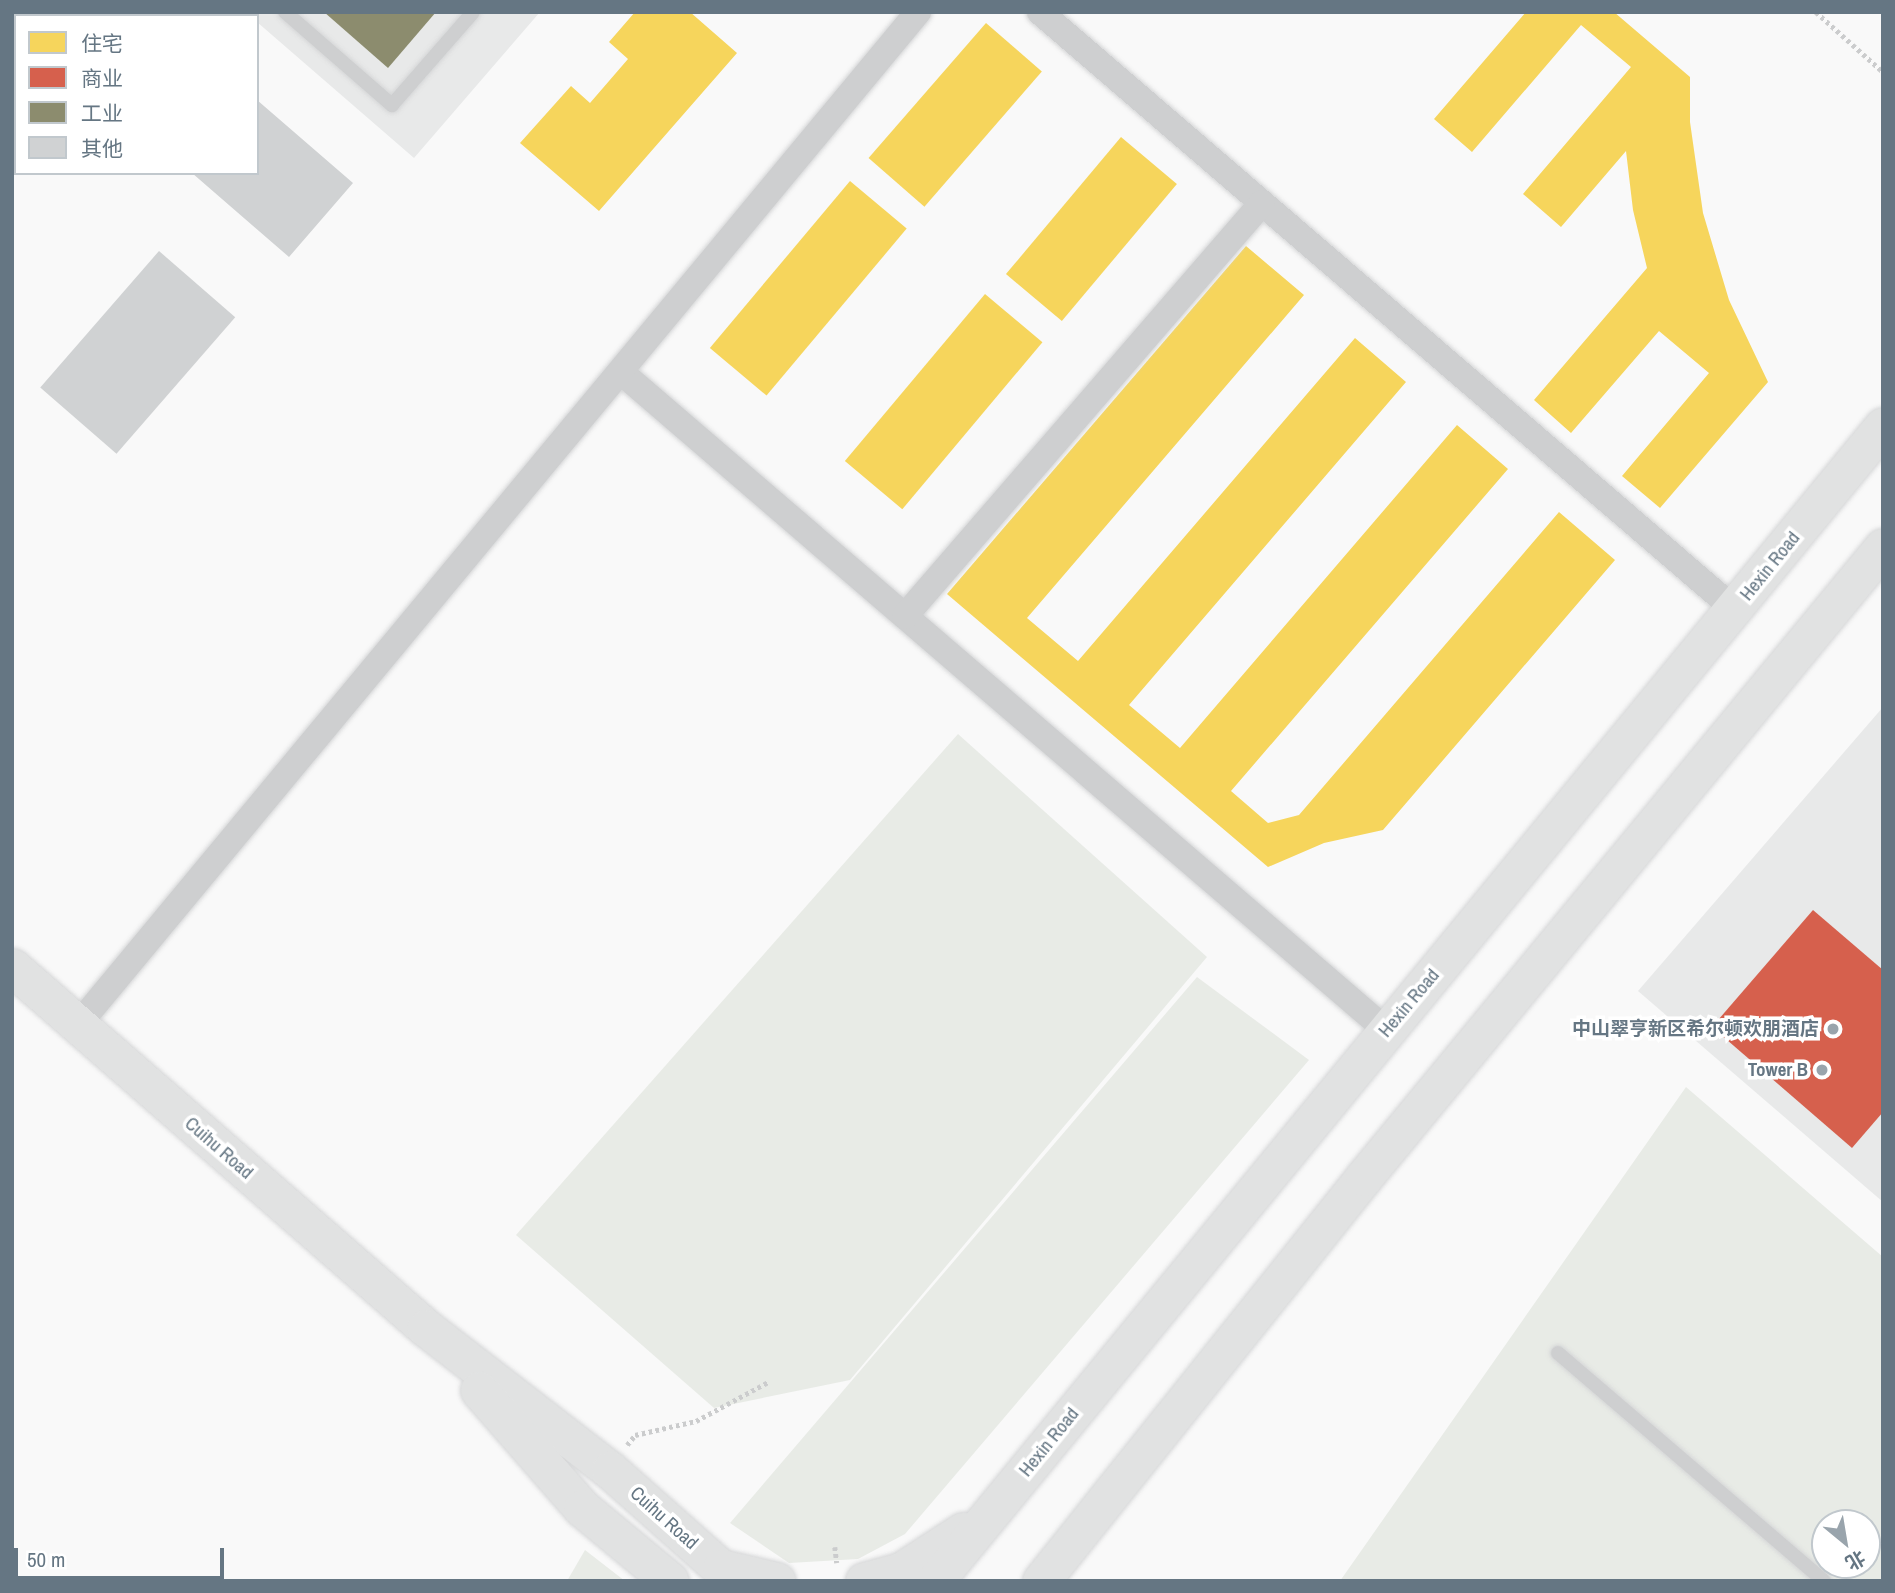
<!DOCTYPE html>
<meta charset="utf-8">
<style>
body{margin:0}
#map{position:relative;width:1895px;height:1593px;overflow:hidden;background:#f9f9f9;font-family:"Archivo Narrow","Noto Sans SC",sans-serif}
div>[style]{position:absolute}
.built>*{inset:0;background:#e8e9e9}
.green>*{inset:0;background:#e8ebe6}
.homes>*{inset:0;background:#f6d55c;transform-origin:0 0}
.shops>*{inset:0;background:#d6604d}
.industry>*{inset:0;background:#8c8c6e}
.building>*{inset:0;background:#d0d2d3;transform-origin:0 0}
.path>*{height:4.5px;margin-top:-2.25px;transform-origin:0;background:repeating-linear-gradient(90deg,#cbcccd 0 3.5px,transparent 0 7px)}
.roads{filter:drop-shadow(0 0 2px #d5d6d7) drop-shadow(0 0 2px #d5d6d7)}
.lane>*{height:14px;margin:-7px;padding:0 7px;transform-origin:7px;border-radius:7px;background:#cecfd0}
.street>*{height:26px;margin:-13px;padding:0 13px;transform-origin:13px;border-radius:13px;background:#cecfd0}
.secondary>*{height:37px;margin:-18.5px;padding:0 18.5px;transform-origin:18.5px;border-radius:18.5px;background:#e1e2e2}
.dots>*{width:19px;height:19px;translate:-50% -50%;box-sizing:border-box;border:4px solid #fff;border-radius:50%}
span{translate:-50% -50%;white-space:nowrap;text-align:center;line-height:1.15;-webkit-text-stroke:7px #fff;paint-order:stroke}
.street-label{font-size:19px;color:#657683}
.poi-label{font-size:19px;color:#657683;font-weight:700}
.right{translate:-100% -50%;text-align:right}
.frame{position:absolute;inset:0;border:14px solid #657683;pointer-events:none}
.legend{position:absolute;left:14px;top:14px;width:245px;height:161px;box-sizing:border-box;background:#fff;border:2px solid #c1c8cd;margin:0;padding:9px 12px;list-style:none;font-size:21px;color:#657683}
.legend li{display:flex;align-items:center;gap:14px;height:35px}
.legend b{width:35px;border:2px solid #c1c8cd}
.north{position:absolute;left:1811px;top:1509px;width:70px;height:70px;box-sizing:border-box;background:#fff;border:2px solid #c1c8cd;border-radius:50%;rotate:150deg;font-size:19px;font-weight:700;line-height:28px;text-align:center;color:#657683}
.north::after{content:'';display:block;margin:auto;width:24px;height:32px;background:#99a4ac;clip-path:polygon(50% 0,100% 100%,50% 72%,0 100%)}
.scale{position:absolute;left:14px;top:1548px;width:210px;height:32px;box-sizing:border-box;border:4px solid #657683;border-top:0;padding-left:9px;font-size:21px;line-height:24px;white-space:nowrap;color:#657683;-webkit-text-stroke:5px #fff;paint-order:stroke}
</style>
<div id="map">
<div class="built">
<div style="clip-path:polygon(246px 12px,540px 12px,414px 158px,257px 22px,257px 16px)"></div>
<div style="clip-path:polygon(1883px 707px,1883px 1202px,1638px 991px)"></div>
</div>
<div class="green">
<div style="clip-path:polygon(958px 734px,1207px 957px,850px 1380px,714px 1408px,516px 1235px)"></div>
<div style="clip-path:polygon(1197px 977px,1309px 1060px,905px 1534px,858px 1559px,789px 1563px,730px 1523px)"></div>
<div style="clip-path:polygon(evenodd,1686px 1087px,1883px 1257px,1883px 1581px,1340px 1581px,1686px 1087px,1825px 1523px,1867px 1523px,1867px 1565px,1825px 1565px,1825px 1523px)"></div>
<div style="clip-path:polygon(585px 1550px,625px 1581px,567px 1581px)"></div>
</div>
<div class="homes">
<div style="clip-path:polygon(635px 12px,690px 12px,737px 53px,599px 211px,520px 143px,571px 86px,590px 103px,628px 59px,609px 42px)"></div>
<div style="clip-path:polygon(1526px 12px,1614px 12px,1690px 77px,1690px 122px,1703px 213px,1729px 300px,1768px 382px,1660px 508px,1622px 476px,1709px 373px,1659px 331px,1571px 433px,1534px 400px,1647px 268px,1633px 210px,1626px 151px,1561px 227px,1523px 194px,1631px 67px,1581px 25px,1472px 152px,1434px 119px)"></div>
<div style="left:986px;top:23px;width:74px;height:179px;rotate:41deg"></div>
<div style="left:1121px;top:137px;width:73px;height:179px;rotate:40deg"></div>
<div style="left:850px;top:181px;width:74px;height:218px;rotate:40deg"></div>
<div style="clip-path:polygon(1246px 246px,1304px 295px,1027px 618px,1078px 661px,1355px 338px,1406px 382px,1129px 705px,1180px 748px,1457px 425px,1508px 469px,1231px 791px,1268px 823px,1299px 815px,1559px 512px,1615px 560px,1383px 830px,1324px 843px,1268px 867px,947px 594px)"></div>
<div style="left:985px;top:294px;width:75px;height:218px;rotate:40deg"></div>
</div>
<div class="shops">
<div style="clip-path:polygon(1813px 910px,1883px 970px,1883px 1112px,1852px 1148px,1712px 1027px)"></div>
</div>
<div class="industry">
<div style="clip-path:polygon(324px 12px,436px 12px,388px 68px)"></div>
</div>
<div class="building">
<div style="clip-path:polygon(12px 12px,152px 12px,156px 16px,16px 16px,16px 45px,12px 42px)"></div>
<div style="clip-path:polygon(257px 100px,353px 183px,289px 257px,192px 173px,257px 173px)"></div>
<div style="left:159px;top:251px;width:101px;height:181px;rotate:41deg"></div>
</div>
<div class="path">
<div style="left:1816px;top:12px;width:90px;rotate:41.8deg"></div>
<div style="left:627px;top:1445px;width:13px;rotate:-51deg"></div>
<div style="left:635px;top:1435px;width:63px;rotate:-12.9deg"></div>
<div style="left:696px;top:1421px;width:82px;rotate:-28.4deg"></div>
<div style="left:835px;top:1547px;width:16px;rotate:83deg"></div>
</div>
<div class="roads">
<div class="lane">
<div style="left:285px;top:12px;width:142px;rotate:41deg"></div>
<div style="left:392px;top:105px;width:123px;rotate:-48.9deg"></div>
<div style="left:1558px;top:1353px;width:350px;rotate:40.6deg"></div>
</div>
<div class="street">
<div style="left:1040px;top:12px;width:915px;rotate:40.7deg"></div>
<div style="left:621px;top:372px;width:1009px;rotate:40.7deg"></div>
<div style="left:905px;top:616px;width:546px;rotate:-49.16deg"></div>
<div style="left:78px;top:1025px;width:1316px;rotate:-50.33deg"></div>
</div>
<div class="secondary">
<div style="left:12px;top:967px;width:549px;rotate:41.09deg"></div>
<div style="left:426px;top:1328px;width:232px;rotate:37.7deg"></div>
<div style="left:610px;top:1470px;width:167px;rotate:41.6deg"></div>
<div style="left:479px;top:1390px;width:157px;rotate:48.9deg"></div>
<div style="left:582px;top:1508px;width:114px;rotate:39.7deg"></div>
<div style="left:721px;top:1568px;width:57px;rotate:13.1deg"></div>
<div style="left:864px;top:1581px;width:38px;rotate:-15deg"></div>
<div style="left:901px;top:1571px;width:74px;rotate:-32.8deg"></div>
<div style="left:935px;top:1581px;width:1494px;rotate:-50.62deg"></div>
<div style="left:1041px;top:1581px;width:517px;rotate:-51.36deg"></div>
<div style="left:1364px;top:1177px;width:816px;rotate:-50.52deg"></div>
</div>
</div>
<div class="dots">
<div style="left:1833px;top:1029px;background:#99a4ac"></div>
<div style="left:1822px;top:1070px;background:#99a4ac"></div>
</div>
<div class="street-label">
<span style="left:1770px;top:566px;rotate:-51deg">Hexin Road</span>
<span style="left:1409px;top:1003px;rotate:-50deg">Hexin Road</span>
<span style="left:219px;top:1148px;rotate:41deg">Cuihu Road</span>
<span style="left:1049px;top:1442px;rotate:-51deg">Hexin Road</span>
<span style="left:664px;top:1518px;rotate:42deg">Cuihu Road</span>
</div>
<div class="poi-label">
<span class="right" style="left:1819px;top:1029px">中山翠亨新区希尔顿欢朋酒店</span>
<span class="right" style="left:1808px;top:1070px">Tower B</span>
</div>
<div class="frame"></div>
<ul class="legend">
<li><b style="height:19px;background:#f6d55c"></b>住宅</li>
<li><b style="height:19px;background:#d6604d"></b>商业</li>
<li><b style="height:19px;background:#8c8c6e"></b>工业</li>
<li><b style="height:19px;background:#d0d2d3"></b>其他</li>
</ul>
<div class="north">北</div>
<div class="scale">50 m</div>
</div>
